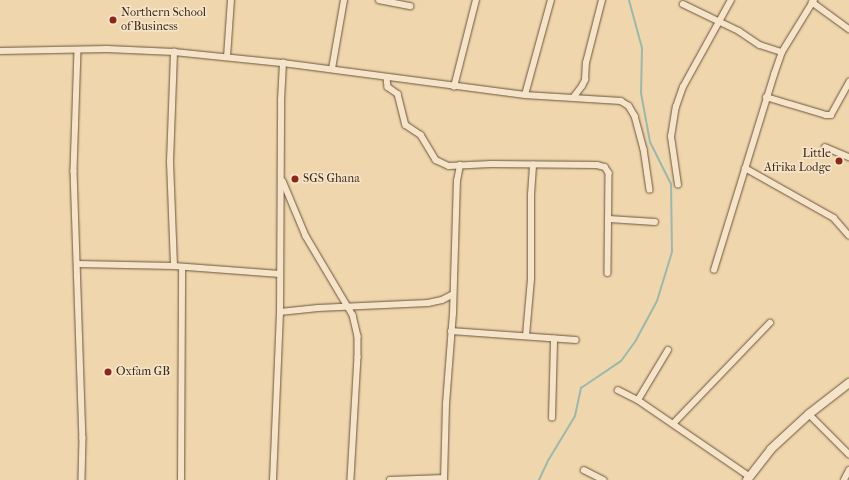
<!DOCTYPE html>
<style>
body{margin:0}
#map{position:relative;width:849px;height:480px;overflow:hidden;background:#efd6ac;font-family:"IM FELL French Canon",serif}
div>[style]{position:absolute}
.stream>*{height:2px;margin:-1px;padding:0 1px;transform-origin:1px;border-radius:1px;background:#9ab9ae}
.roads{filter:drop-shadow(0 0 1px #6a553c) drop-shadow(0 0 1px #6a553c)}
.street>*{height:5.5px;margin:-2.75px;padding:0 2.75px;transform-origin:2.75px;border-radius:2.75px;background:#f5e4c9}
.secondary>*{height:8px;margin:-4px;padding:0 4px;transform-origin:4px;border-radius:4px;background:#f5e4c9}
.dots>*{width:11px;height:11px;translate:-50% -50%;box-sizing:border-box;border:2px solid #f5e4c9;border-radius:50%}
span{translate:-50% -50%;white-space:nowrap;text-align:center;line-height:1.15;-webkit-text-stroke:3.5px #f5e4c9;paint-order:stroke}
.poi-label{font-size:12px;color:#3d2a16}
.left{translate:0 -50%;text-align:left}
.right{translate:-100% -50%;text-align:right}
</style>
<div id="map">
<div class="stream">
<div style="left:539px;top:480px;width:23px;rotate:-65deg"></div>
<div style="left:549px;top:459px;width:50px;rotate:-58.8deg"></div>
<div style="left:575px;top:416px;width:29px;rotate:-78deg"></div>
<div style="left:581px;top:388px;width:48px;rotate:-34deg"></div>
<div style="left:621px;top:361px;width:26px;rotate:-54deg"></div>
<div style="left:636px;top:340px;width:44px;rotate:-61.7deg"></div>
<div style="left:657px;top:301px;width:51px;rotate:-73deg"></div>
<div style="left:672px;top:252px;width:68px;rotate:-90.8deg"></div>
<div style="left:671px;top:184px;width:47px;rotate:-116.6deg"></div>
<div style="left:650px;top:142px;width:50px;rotate:-100.4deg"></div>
<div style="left:641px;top:93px;width:45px;rotate:-88.7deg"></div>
<div style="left:642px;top:48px;width:50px;rotate:-105.2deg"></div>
</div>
<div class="roads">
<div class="street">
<div style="left:379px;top:0;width:32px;rotate:11deg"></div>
<div style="left:812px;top:2px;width:46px;rotate:36.1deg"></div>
<div style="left:683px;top:4px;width:62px;rotate:25.7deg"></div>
<div style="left:739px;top:31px;width:25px;rotate:34deg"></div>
<div style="left:760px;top:45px;width:23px;rotate:18deg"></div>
<div style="left:78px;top:50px;width:121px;rotate:91.9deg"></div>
<div style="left:74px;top:171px;width:267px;rotate:88.1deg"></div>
<div style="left:83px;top:438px;width:42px;rotate:91.4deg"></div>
<div style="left:0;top:51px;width:107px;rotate:-1.1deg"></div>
<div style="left:107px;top:49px;width:67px;rotate:2.6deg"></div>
<div style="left:174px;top:52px;width:110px;rotate:5.8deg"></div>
<div style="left:283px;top:63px;width:244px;rotate:7.5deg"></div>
<div style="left:525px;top:95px;width:96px;rotate:3.6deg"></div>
<div style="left:621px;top:101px;width:9px;rotate:32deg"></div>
<div style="left:629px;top:106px;width:12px;rotate:59deg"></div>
<div style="left:635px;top:116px;width:34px;rotate:75deg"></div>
<div style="left:644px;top:149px;width:41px;rotate:81.7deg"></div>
<div style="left:227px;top:57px;width:57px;rotate:-86deg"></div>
<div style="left:332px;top:69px;width:70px;rotate:-80.1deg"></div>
<div style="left:387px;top:78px;width:9px;rotate:84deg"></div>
<div style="left:388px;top:87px;width:12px;rotate:35deg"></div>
<div style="left:398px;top:94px;width:32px;rotate:76deg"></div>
<div style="left:406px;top:125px;width:18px;rotate:34deg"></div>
<div style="left:421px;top:135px;width:29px;rotate:59deg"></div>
<div style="left:436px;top:160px;width:14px;rotate:25deg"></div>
<div style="left:449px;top:166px;width:42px;rotate:-2.7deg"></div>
<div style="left:491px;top:164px;width:106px;rotate:0.5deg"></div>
<div style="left:597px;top:165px;width:8px;rotate:14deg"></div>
<div style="left:605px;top:167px;width:7px;rotate:56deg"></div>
<div style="left:609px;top:173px;width:100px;rotate:90.6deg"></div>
<div style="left:454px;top:87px;width:90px;rotate:-75.8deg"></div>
<div style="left:525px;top:95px;width:98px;rotate:-74.7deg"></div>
<div style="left:766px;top:97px;width:63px;rotate:16.7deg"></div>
<div style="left:826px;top:115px;width:5px"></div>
<div style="left:831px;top:115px;width:38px;rotate:-61deg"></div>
<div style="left:573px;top:98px;width:15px;rotate:-53deg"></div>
<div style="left:582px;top:86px;width:7px;rotate:-63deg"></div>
<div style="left:585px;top:80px;width:17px;rotate:-87deg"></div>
<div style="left:586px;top:63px;width:65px;rotate:-75.7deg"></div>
<div style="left:825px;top:147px;width:26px;rotate:23deg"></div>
<div style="left:745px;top:168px;width:102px;rotate:29.3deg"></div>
<div style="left:834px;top:218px;width:23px;rotate:49deg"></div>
<div style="left:283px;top:181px;width:60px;rotate:67.3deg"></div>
<div style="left:306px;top:236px;width:92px;rotate:59.3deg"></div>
<div style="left:353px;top:315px;width:22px;rotate:77deg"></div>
<div style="left:358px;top:336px;width:21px;rotate:90deg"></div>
<div style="left:358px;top:357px;width:123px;rotate:93.3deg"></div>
<div style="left:678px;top:185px;width:49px;rotate:-98.3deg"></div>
<div style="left:671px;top:137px;width:30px;rotate:-81deg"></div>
<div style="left:676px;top:107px;width:21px;rotate:-71deg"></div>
<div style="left:683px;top:87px;width:99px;rotate:-61.1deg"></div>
<div style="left:609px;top:219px;width:46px;rotate:3.7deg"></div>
<div style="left:78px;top:264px;width:96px;rotate:1.2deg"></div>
<div style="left:174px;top:266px;width:106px;rotate:4.3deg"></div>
<div style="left:174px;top:266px;width:104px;rotate:-92.2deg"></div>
<div style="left:170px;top:162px;width:110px;rotate:-87.9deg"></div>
<div style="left:714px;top:270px;width:204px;rotate:-72.9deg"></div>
<div style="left:774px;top:75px;width:24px;rotate:-71deg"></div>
<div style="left:782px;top:52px;width:61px;rotate:-58.4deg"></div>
<div style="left:280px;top:312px;width:38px;rotate:-6deg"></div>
<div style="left:318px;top:308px;width:110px;rotate:-2.6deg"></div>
<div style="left:428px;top:303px;width:14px;rotate:-12deg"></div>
<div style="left:442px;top:300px;width:11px;rotate:-27deg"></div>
<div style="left:451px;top:331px;width:125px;rotate:4.1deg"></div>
<div style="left:526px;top:336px;width:57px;rotate:-85deg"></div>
<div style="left:531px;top:279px;width:84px;rotate:-90deg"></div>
<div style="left:531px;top:195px;width:30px;rotate:-86deg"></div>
<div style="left:618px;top:390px;width:22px;rotate:27deg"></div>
<div style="left:638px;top:400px;width:135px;rotate:34.4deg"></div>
<div style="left:638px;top:400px;width:58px;rotate:-59deg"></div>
<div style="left:809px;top:414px;width:57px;rotate:45deg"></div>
<div style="left:552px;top:418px;width:79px;rotate:-88.5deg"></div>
<div style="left:673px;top:424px;width:140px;rotate:-46.2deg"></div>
<div style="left:584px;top:470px;width:22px;rotate:27deg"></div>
<div style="left:181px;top:480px;width:212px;rotate:-89.7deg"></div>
<div style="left:273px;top:480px;width:168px;rotate:-87.6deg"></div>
<div style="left:280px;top:312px;width:211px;rotate:-89.7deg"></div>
<div style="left:281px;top:101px;width:38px;rotate:-87deg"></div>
<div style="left:390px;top:480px;width:54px;rotate:-2.1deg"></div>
<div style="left:444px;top:480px;width:76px;rotate:-88.5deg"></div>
<div style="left:446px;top:404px;width:90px;rotate:-85.6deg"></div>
<div style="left:453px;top:314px;width:133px;rotate:-88.3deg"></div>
<div style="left:457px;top:181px;width:16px;rotate:-79deg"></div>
<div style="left:844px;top:480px;width:11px;rotate:-63deg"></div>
</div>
<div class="secondary">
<div style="left:747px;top:480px;width:39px;rotate:-52deg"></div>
<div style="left:771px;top:449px;width:52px;rotate:-42.6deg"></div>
<div style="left:809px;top:414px;width:51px;rotate:-37.8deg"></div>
</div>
</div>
<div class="dots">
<div style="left:113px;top:20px;background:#8f2418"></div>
<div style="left:839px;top:161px;background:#8f2418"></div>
<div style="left:295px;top:179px;background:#8f2418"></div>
<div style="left:108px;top:372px;background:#8f2418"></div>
</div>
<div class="poi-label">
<span class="left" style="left:121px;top:20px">Northern School<br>of Business</span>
<span class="right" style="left:831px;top:161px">Little<br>Afrika Lodge</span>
<span class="left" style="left:303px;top:179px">SGS Ghana</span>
<span class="left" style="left:116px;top:372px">Oxfam GB</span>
</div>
</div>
